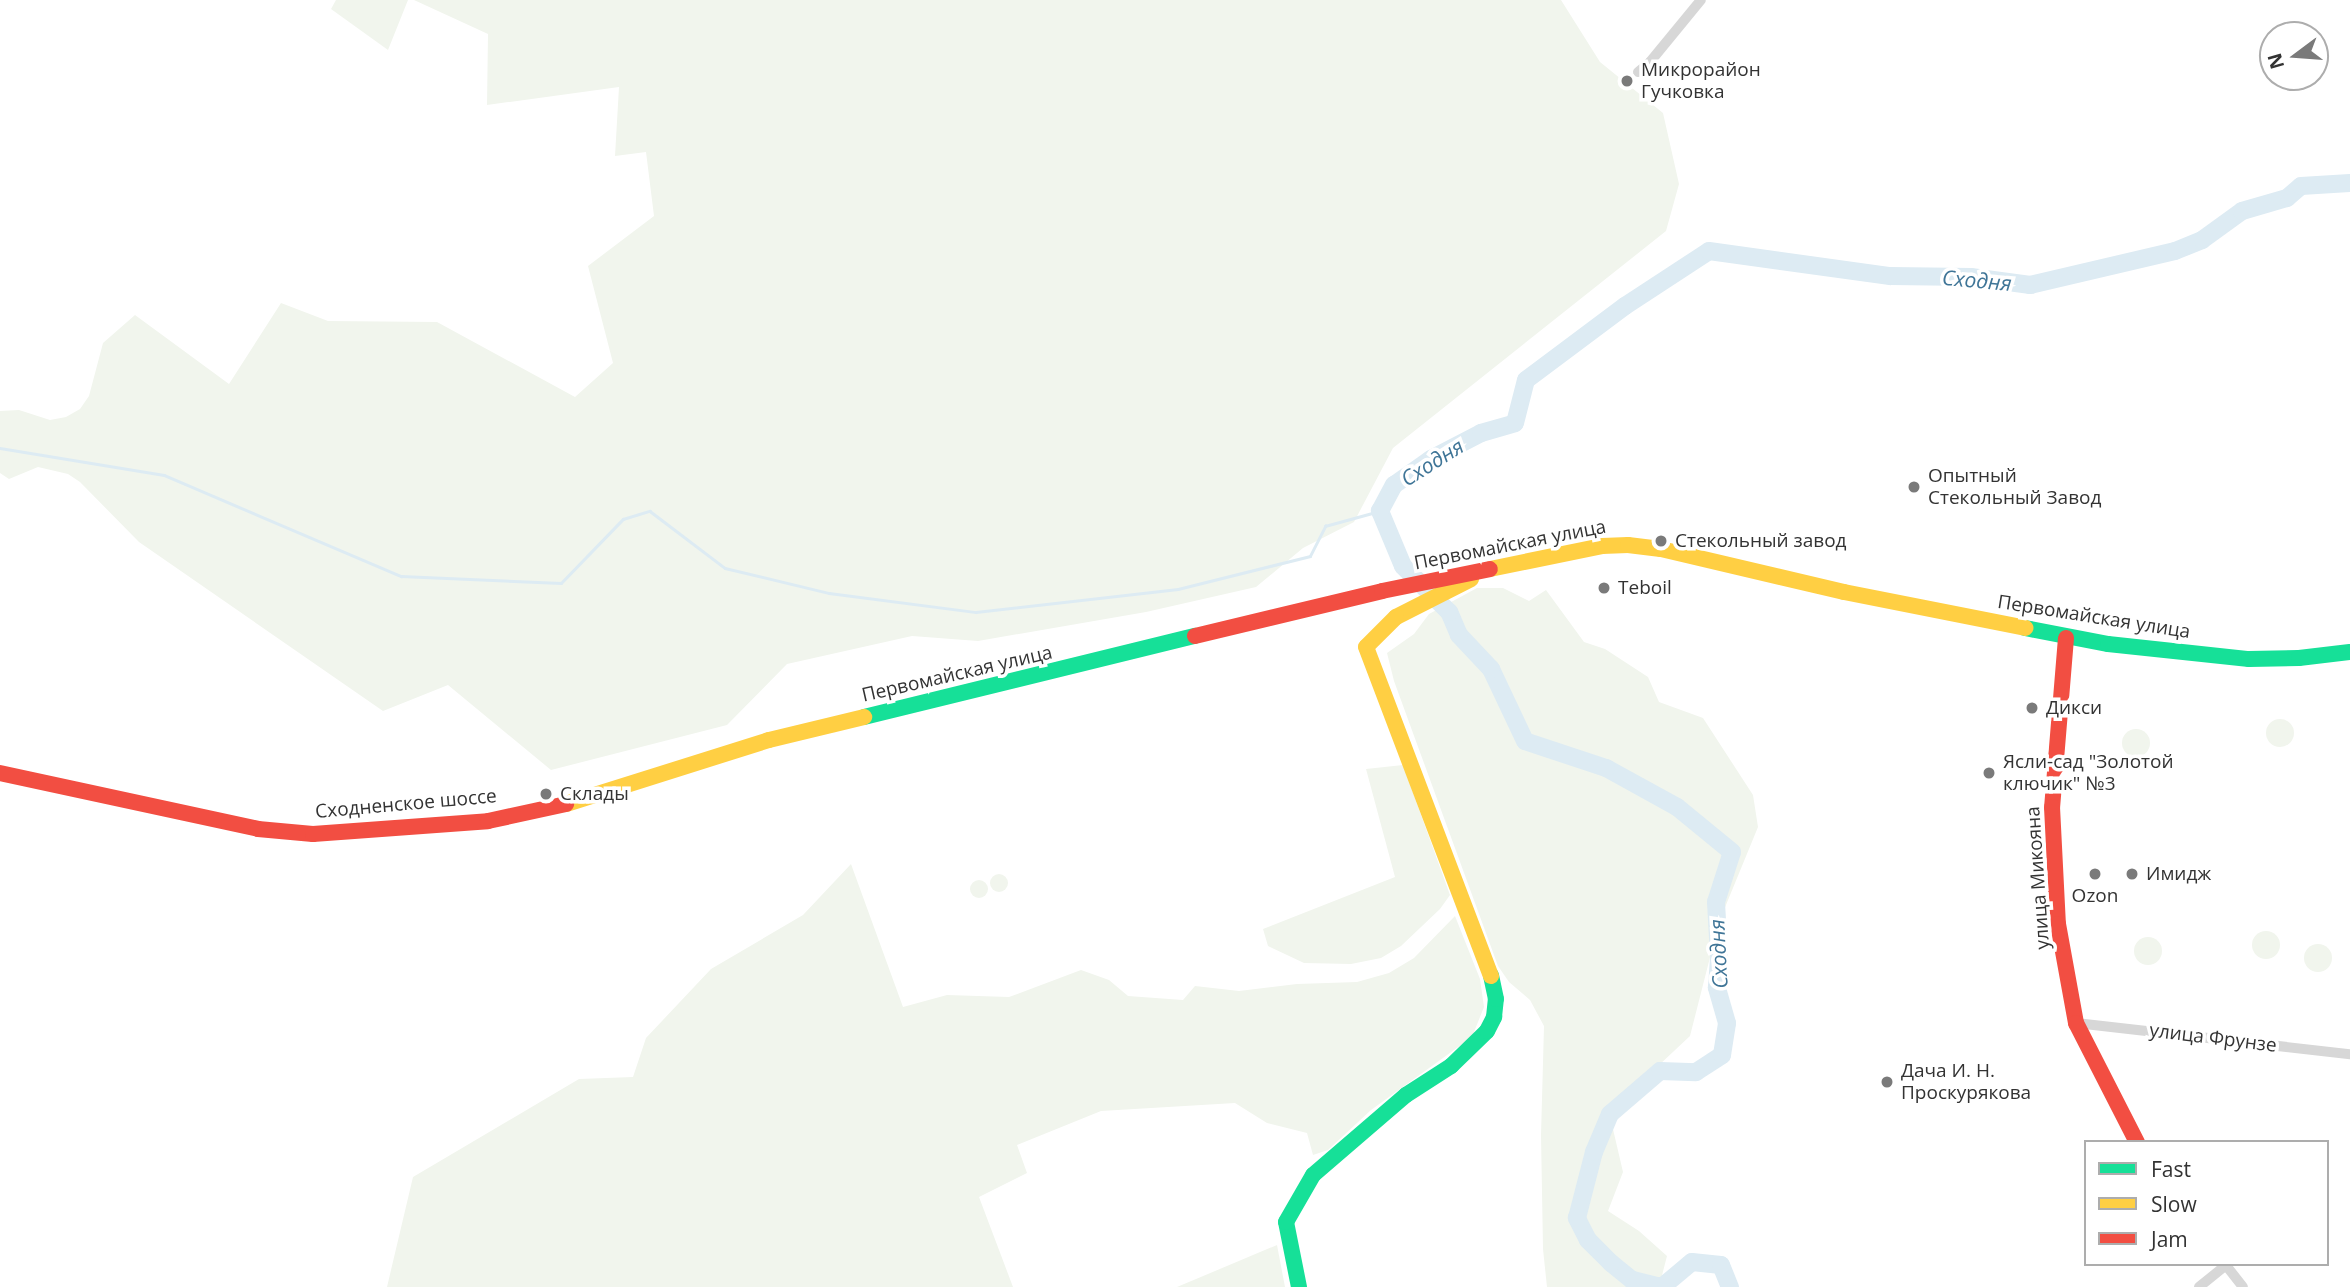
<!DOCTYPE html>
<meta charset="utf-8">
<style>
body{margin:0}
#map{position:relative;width:2350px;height:1287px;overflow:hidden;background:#fff;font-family:"Open Sans",sans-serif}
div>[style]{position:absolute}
.green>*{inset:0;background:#f1f5ed}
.round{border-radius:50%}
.stream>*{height:2.5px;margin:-1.25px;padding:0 1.25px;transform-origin:1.25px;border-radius:1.25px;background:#ddebf3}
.river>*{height:18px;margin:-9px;padding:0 9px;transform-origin:9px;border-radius:9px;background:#ddebf3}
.street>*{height:10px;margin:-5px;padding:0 5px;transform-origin:5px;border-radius:5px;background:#d7d7d7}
.fast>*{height:16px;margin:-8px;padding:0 8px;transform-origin:8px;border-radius:8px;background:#16e098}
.slow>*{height:16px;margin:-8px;padding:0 8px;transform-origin:8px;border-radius:8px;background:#ffcf43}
.jam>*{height:16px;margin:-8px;padding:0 8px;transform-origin:8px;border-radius:8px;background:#f24e42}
.dots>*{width:19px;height:19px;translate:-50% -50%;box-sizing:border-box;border:4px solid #fff;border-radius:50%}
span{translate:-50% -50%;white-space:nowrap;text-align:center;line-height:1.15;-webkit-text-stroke:7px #fff;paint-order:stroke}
.poi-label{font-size:19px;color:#333}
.left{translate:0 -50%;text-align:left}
.street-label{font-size:19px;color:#333}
.water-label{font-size:21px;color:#3f7597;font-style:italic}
.legend{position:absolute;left:2084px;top:1140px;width:245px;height:126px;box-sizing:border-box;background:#fff;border:2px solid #adadad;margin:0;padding:9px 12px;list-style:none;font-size:21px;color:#333}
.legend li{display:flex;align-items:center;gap:14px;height:35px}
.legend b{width:35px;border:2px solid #adadad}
.north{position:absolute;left:2259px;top:21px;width:70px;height:70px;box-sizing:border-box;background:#fff;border:2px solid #adadad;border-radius:50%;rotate:254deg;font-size:19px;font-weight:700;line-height:28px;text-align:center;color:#333}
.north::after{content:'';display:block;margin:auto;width:24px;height:32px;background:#7a7a7a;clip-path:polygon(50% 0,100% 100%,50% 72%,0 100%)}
</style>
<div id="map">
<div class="green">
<div style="clip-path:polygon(336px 0,408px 0,388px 50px,331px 9px)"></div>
<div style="clip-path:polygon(414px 0,1561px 0,1600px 62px,1663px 113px,1679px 184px,1666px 231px,1393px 448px,1354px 522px,1303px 548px,1256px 587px,1146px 612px,978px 641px,912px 636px,787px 664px,727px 725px,551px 770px,448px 685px,383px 711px,139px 542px,80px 482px,68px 474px,38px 467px,9px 479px,0 473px,0 411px,19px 410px,50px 420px,66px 417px,80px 409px,89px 396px,103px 343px,135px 315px,229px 384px,281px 303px,328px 321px,437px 322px,575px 397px,613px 363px,588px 266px,654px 216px,646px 152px,615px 156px,619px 87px,487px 105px,488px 34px)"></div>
<div style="clip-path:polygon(1477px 588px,1503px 588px,1529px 601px,1546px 590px,1584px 642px,1605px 649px,1648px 677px,1659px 702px,1703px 718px,1753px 795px,1758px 827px,1719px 922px,1690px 1036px,1609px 1112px,1623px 1172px,1608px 1211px,1639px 1231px,1667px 1256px,1659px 1287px,1547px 1287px,1543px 1249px,1541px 1135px,1544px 1026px,1530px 1000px,1509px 982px,1498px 966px,1394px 681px,1387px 653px,1414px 634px,1429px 614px)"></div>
<div class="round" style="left:2266px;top:719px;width:28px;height:28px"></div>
<div class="round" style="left:2122px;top:729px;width:28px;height:28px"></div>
<div style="clip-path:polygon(1403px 765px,1450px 895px,1440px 909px,1401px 946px,1381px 958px,1351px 964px,1304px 963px,1268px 946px,1263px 929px,1395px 877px,1366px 769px)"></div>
<div style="clip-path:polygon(851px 864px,903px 1007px,947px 995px,1009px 997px,1081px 970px,1109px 980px,1128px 996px,1183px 1000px,1195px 986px,1239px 991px,1297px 984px,1357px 982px,1389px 973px,1414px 958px,1455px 916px,1480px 979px,1484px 1007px,1472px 1037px,1371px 1110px,1328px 1150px,1313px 1155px,1307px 1133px,1267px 1123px,1235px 1103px,1101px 1111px,1017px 1145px,1027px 1173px,979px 1197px,1013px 1287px,387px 1287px,413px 1177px,579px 1079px,633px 1077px,646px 1038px,711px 969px,803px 915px)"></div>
<div class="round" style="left:990px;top:874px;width:18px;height:18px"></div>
<div class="round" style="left:970px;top:880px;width:18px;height:18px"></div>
<div class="round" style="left:2252px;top:931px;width:28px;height:28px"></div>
<div class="round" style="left:2134px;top:937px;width:28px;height:28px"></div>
<div class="round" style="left:2304px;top:944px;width:28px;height:28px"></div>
<div style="clip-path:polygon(1277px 1245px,1285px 1287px,1177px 1287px)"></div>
</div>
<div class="stream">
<div style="left:0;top:448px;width:166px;rotate:9.3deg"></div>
<div style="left:164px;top:475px;width:258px;rotate:23.1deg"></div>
<div style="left:401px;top:576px;width:160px;rotate:2.5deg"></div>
<div style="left:561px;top:583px;width:89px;rotate:-45.9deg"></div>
<div style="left:623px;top:519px;width:28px;rotate:-17deg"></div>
<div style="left:650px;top:511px;width:94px;rotate:37.2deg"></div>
<div style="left:725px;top:568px;width:107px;rotate:13.5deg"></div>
<div style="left:829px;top:593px;width:148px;rotate:7.4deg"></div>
<div style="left:976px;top:612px;width:203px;rotate:-6.5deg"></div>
<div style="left:1178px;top:589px;width:136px;rotate:-14deg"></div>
<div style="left:1310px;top:556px;width:34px;rotate:-63deg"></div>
<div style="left:1325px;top:526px;width:57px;rotate:-15.3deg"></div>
</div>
<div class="river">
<div style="left:1661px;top:1287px;width:30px;rotate:-166deg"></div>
<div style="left:1632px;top:1280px;width:27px;rotate:-141deg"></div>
<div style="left:1611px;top:1263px;width:33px;rotate:-135deg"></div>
<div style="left:1588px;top:1240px;width:25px;rotate:-117deg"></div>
<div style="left:1577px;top:1218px;width:68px;rotate:-75.6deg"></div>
<div style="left:1594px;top:1152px;width:41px;rotate:-67.2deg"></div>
<div style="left:1610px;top:1114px;width:66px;rotate:-40.7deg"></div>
<div style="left:1660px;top:1071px;width:36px;rotate:2deg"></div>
<div style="left:1696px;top:1072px;width:31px;rotate:-33deg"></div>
<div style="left:1722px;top:1055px;width:32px;rotate:-81deg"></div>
<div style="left:1727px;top:1023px;width:37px;rotate:-106deg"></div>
<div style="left:1717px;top:987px;width:31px;rotate:-86deg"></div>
<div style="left:1719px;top:956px;width:54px;rotate:-93.2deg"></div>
<div style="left:1716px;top:902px;width:52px;rotate:-72.3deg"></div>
<div style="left:1732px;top:852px;width:71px;rotate:-140.7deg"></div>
<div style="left:1677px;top:807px;width:81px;rotate:-151.2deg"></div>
<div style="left:1606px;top:768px;width:85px;rotate:-161.6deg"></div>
<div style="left:1525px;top:741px;width:80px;rotate:-115.3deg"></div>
<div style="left:1491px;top:669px;width:47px;rotate:-133.3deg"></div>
<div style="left:1459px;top:635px;width:25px;rotate:-113deg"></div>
<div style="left:1449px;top:612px;width:65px;rotate:-135deg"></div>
<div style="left:1403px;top:566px;width:60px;rotate:-112.7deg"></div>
<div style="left:1380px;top:511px;width:30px;rotate:-62deg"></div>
<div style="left:1394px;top:485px;width:45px;rotate:-35.1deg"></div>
<div style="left:1431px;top:459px;width:56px;rotate:-27.5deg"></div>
<div style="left:1481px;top:433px;width:35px;rotate:-16deg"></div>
<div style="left:1515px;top:423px;width:44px;rotate:-75.7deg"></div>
<div style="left:1526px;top:380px;width:124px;rotate:-36.8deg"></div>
<div style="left:1625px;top:306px;width:100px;rotate:-33.2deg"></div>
<div style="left:1709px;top:251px;width:183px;rotate:7.9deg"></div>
<div style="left:1890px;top:276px;width:81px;rotate:0.7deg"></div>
<div style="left:1971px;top:277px;width:60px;rotate:7.7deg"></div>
<div style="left:2030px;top:285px;width:149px;rotate:-13.2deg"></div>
<div style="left:2175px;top:251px;width:29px;rotate:-22deg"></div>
<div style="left:2202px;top:240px;width:49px;rotate:-35.9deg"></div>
<div style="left:2242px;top:211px;width:47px;rotate:-16.1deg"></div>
<div style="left:2287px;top:198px;width:18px;rotate:-41deg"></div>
<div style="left:2301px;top:186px;width:49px;rotate:-3.5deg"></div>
<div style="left:1662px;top:1287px;width:39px;rotate:-40deg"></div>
<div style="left:1692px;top:1262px;width:29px;rotate:6deg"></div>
<div style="left:1721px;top:1265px;width:24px;rotate:68deg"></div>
</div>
<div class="street">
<div style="left:1638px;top:72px;width:16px;rotate:-40deg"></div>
<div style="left:1650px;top:62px;width:80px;rotate:-50.6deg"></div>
<div style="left:2076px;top:1023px;width:276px;rotate:6.5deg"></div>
<div style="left:2225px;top:1264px;width:29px;rotate:52deg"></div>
<div style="left:2199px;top:1287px;width:35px;rotate:-39deg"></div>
</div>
<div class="fast">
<div style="left:2025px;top:628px;width:85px;rotate:10.9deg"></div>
<div style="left:2108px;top:644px;width:142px;rotate:6.1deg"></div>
<div style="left:2249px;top:659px;width:50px;rotate:-1.1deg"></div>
<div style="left:2299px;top:658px;width:51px;rotate:-6.7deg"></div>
<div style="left:864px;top:717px;width:341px;rotate:-13.8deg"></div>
<div style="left:1299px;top:1287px;width:66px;rotate:-101.3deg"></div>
<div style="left:1286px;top:1222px;width:54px;rotate:-60.1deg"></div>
<div style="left:1313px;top:1175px;width:123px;rotate:-40.7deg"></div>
<div style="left:1406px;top:1095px;width:54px;rotate:-32.8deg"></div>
<div style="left:1451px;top:1066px;width:50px;rotate:-44.2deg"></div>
<div style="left:1487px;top:1031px;width:16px;rotate:-63deg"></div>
<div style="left:1494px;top:1017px;width:18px;rotate:-84deg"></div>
<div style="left:1496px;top:999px;width:24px;rotate:-102deg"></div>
</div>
<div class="slow">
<div style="left:1490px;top:569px;width:114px;rotate:-11.6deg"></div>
<div style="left:1602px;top:546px;width:26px;rotate:-2deg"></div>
<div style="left:1628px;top:545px;width:33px;rotate:7deg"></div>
<div style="left:1661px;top:549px;width:188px;rotate:13.2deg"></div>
<div style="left:1844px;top:592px;width:185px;rotate:11.2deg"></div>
<div style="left:1471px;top:579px;width:84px;rotate:153.1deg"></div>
<div style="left:1396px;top:617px;width:42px;rotate:135deg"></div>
<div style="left:1366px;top:647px;width:352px;rotate:69.2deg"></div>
<div style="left:566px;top:804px;width:213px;rotate:-17.5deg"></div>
<div style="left:769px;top:740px;width:98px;rotate:-13.6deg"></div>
</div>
<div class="jam">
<div style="left:1195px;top:636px;width:192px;rotate:-13.5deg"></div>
<div style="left:1382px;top:591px;width:110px;rotate:-11.5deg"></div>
<div style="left:2066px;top:638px;width:170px;rotate:94.7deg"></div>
<div style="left:2052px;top:807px;width:117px;rotate:87.1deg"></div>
<div style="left:2058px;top:924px;width:101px;rotate:79.7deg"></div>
<div style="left:2076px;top:1023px;width:134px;rotate:62.9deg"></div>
<div style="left:0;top:773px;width:264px;rotate:12.2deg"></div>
<div style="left:258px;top:829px;width:55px;rotate:5.2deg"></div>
<div style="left:313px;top:834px;width:175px;rotate:-4.2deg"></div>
<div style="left:488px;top:821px;width:80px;rotate:-12.3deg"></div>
</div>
<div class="dots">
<div style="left:1627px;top:81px;background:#7a7a7a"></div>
<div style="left:1914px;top:487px;background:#7a7a7a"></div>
<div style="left:1661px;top:541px;background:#7a7a7a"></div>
<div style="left:1604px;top:588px;background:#7a7a7a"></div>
<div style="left:2032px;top:708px;background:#7a7a7a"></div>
<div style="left:1989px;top:773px;background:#7a7a7a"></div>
<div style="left:546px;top:794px;background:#7a7a7a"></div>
<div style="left:2095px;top:874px;background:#7a7a7a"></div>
<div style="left:2132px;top:874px;background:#7a7a7a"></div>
<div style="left:1887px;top:1082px;background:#7a7a7a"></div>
</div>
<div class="poi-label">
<span class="left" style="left:1641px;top:81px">Микрорайон<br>Гучковка</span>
<span class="left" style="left:1928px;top:487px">Опытный<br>Стекольный Завод</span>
<span class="left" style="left:1675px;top:541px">Стекольный завод</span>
<span class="left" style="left:1618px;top:588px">Teboil</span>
<span class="left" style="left:2046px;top:708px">Дикси</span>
<span class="left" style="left:2003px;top:773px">Ясли-сад "Золотой<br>ключик" №3</span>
<span class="left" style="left:560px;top:794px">Склады</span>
<span class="left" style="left:2146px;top:874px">Имидж</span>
<span style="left:2095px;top:896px">Ozon</span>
<span class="left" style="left:1901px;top:1082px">Дача И. Н.<br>Проскурякова</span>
</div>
<div class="street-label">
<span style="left:1510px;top:545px;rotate:-11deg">Первомайская улица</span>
<span style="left:2094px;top:617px;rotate:9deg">Первомайская улица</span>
<span style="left:957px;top:674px;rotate:-13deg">Первомайская улица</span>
<span style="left:406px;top:804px;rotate:-5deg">Сходненское шоссе</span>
<span style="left:2038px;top:878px;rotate:-94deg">улица Микояна</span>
<span style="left:2213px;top:1038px;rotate:7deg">улица Фрунзе</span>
</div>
<div class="water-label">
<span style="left:1977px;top:280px;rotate:5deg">Сходня</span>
<span style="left:1432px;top:462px;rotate:-32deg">Сходня</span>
<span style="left:1718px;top:954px;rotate:-93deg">Сходня</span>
</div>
<ul class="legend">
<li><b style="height:9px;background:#16e098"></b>Fast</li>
<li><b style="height:9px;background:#ffcf43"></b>Slow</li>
<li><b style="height:9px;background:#f24e42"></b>Jam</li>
</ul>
<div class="north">N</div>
</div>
